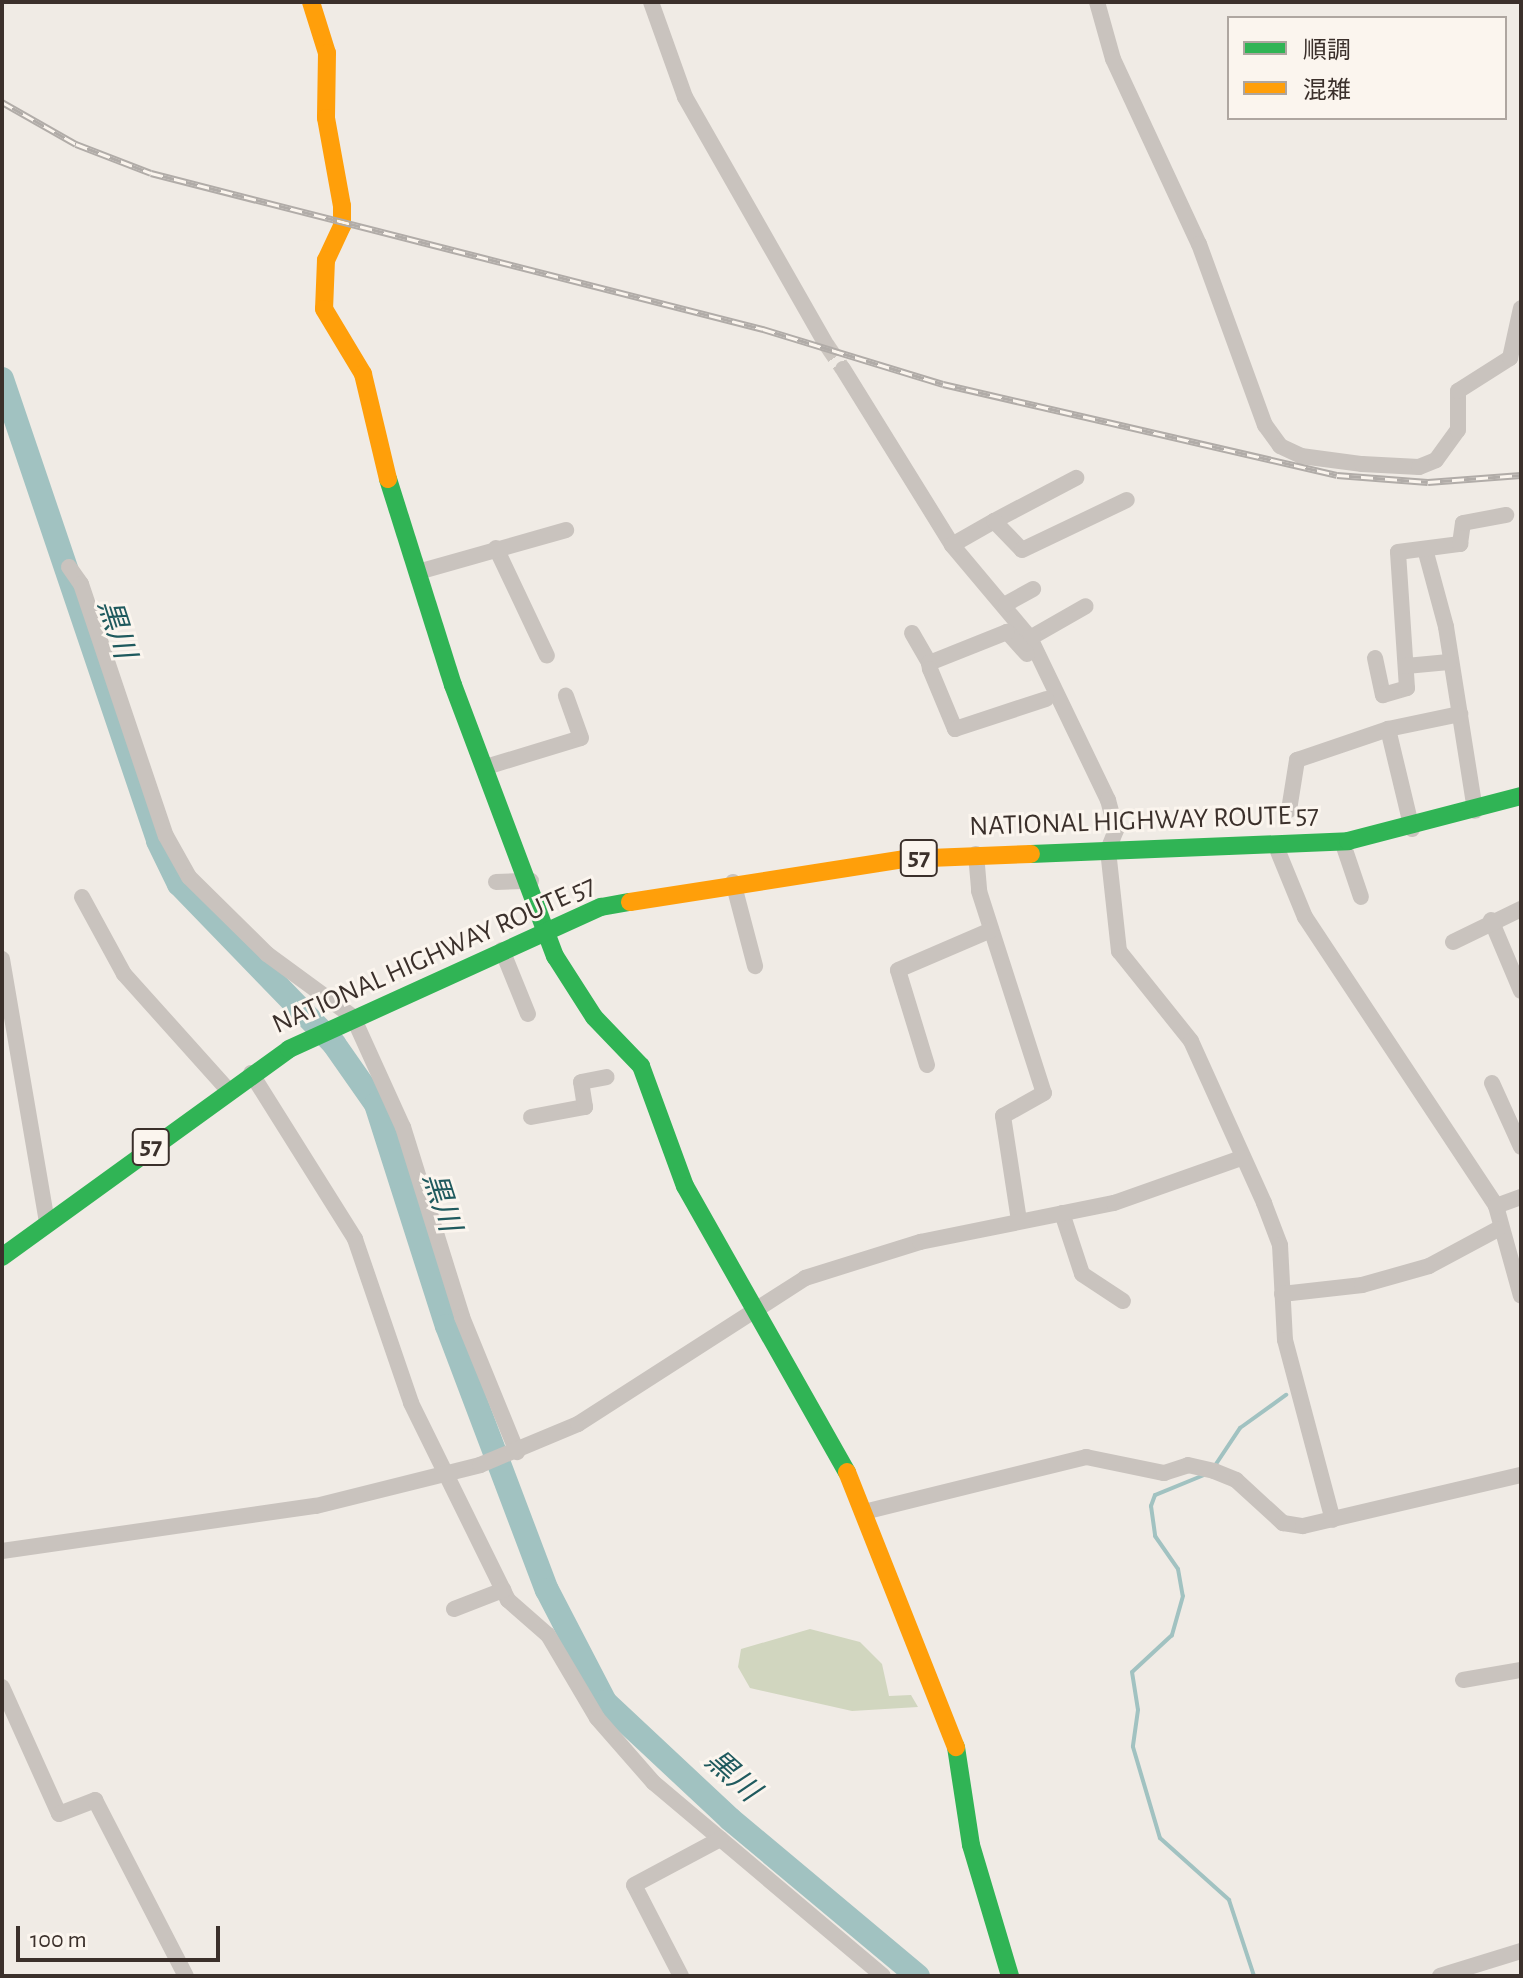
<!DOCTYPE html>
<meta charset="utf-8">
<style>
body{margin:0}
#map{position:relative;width:1523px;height:1978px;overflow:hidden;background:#f0ebe5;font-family:"Alegreya Sans","Noto Sans JP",sans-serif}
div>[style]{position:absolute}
.green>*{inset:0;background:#d1d6bf}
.stream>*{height:4px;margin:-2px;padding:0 2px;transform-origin:2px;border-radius:2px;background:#a1c2c1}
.river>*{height:24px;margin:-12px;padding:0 12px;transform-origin:12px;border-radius:12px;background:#a1c2c1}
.street-tunnel>*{height:16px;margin-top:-8px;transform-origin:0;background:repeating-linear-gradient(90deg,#ccc6c0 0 16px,transparent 0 24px)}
.street>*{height:16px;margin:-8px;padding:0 8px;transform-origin:8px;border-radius:8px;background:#c9c3be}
.fast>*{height:18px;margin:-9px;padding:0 9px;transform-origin:9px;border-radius:9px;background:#30b455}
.slow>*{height:18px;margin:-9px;padding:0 9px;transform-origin:9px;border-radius:9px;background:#ff9f0a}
.rail>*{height:7px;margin-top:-3.5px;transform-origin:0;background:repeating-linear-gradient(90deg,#fbf5ee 0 12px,#b1aca8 0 24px);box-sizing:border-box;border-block:2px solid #b1aca8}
span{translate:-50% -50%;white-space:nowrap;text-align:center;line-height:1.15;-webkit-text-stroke:6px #fbf5ee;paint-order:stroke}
.shield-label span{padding:2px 6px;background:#fbf5ee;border:2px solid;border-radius:6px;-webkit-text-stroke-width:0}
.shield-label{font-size:26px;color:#3b302b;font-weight:700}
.street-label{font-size:28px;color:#3b302b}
.water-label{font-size:30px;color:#1f5a5e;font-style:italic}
.frame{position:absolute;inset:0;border:4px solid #3b302b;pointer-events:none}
.legend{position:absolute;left:1227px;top:16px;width:280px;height:104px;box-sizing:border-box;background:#fbf5ee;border:2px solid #aea6a0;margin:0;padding:10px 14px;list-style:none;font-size:24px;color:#3b302b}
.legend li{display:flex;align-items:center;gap:16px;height:40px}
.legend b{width:40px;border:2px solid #aea6a0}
.scale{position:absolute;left:16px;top:1926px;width:204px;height:36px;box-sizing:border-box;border:4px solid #3b302b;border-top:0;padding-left:10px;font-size:24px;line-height:28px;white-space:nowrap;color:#3b302b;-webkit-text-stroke:6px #fbf5ee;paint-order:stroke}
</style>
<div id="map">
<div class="green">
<div style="clip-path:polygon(810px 1629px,860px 1642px,882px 1664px,889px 1696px,911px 1695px,918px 1707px,852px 1711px,750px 1688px,738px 1667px,741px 1649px)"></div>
</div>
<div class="stream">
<div style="left:1214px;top:1467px;width:47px;rotate:-56.3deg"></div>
<div style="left:1240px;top:1428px;width:57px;rotate:-35.7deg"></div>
<div style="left:1204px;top:1475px;width:53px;rotate:157.8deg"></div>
<div style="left:1155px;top:1495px;width:12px;rotate:110deg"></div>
<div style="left:1151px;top:1506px;width:30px;rotate:82deg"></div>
<div style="left:1155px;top:1536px;width:40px;rotate:55.1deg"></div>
<div style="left:1178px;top:1569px;width:27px;rotate:80deg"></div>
<div style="left:1183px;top:1596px;width:41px;rotate:105.8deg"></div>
<div style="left:1172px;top:1635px;width:54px;rotate:137.2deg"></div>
<div style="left:1132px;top:1672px;width:38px;rotate:81deg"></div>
<div style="left:1138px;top:1710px;width:37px;rotate:98deg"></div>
<div style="left:1133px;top:1747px;width:95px;rotate:73.5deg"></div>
<div style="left:1160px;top:1838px;width:93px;rotate:41.9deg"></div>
<div style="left:1229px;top:1900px;width:80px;rotate:71.8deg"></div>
</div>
<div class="river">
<div style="left:2px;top:379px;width:488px;rotate:71.3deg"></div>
<div style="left:158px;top:841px;width:48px;rotate:64deg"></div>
<div style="left:179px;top:884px;width:223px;rotate:45.9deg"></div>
<div style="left:334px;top:1044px;width:73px;rotate:55deg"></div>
<div style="left:376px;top:1104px;width:233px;rotate:72.3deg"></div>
<div style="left:447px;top:1326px;width:282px;rotate:69.3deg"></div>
<div style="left:547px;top:1590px;width:126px;rotate:62.6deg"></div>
<div style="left:605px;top:1702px;width:171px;rotate:43.1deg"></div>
<div style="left:730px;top:1819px;width:245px;rotate:39.9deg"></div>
</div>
<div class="street-tunnel">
<div style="left:826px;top:344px;width:30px;rotate:56deg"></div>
</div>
<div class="street">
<div style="left:651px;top:2px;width:101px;rotate:70.3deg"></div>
<div style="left:685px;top:97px;width:284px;rotate:60.3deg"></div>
<div style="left:1097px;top:2px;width:59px;rotate:74.3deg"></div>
<div style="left:1113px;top:59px;width:204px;rotate:65.1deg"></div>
<div style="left:1199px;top:244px;width:193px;rotate:70deg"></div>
<div style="left:1265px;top:425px;width:26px;rotate:54deg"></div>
<div style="left:1280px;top:446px;width:23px;rotate:25deg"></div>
<div style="left:1301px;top:456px;width:62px;rotate:7.5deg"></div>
<div style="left:1362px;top:464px;width:57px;rotate:3deg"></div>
<div style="left:1419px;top:467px;width:18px;rotate:-22deg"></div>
<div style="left:1436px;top:460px;width:37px;rotate:-54deg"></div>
<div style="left:1458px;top:430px;width:39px;rotate:-90deg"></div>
<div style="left:1458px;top:391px;width:62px;rotate:-32.4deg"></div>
<div style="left:1510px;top:358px;width:51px;rotate:-77.6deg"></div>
<div style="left:843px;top:369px;width:207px;rotate:58.2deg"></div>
<div style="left:952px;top:545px;width:121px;rotate:50deg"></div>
<div style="left:1030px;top:638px;width:180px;rotate:64.3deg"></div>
<div style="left:1108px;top:800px;width:31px;rotate:75deg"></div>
<div style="left:1116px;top:830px;width:22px;rotate:112deg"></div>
<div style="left:1108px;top:850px;width:102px;rotate:83.8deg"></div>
<div style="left:1119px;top:951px;width:115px;rotate:51.3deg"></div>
<div style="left:1191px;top:1041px;width:178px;rotate:65.7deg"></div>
<div style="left:1264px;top:1203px;width:45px;rotate:69.1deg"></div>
<div style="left:1280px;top:1245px;width:95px;rotate:87deg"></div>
<div style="left:1285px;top:1340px;width:186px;rotate:75.1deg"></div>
<div style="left:994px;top:521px;width:93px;rotate:-27.7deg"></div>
<div style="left:952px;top:545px;width:48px;rotate:-29.7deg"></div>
<div style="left:994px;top:521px;width:40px;rotate:46deg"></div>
<div style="left:1022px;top:550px;width:116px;rotate:-25.5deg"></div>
<div style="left:496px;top:548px;width:119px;rotate:64.7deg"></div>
<div style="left:1425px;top:549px;width:81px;rotate:74.9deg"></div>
<div style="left:1446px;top:627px;width:186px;rotate:81deg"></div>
<div style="left:69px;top:567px;width:21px;rotate:55deg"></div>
<div style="left:81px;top:584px;width:266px;rotate:71.4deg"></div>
<div style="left:166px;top:836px;width:47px;rotate:60.7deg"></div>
<div style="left:189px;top:877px;width:110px;rotate:44.6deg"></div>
<div style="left:267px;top:954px;width:107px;rotate:36.2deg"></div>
<div style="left:353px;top:1017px;width:121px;rotate:65.6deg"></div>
<div style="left:403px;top:1127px;width:199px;rotate:72.7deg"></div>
<div style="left:462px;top:1317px;width:146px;rotate:67.8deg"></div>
<div style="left:418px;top:572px;width:154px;rotate:-15.8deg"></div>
<div style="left:1006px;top:604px;width:31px;rotate:-29deg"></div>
<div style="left:912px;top:633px;width:34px;rotate:60deg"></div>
<div style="left:1030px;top:638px;width:64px;rotate:-29.7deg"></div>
<div style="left:1027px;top:654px;width:30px;rotate:-132deg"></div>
<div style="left:1007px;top:632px;width:84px;rotate:158.3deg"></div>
<div style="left:929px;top:663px;width:6px;rotate:81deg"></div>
<div style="left:930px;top:669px;width:65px;rotate:67.4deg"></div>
<div style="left:955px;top:729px;width:96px;rotate:-18.2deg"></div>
<div style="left:1375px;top:658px;width:38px;rotate:78deg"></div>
<div style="left:1383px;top:695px;width:25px;rotate:-16deg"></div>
<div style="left:1407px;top:688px;width:136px;rotate:-93.8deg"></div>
<div style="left:1398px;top:552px;width:63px;rotate:-7.4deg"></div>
<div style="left:1460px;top:544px;width:21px;rotate:-82deg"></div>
<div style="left:1463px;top:523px;width:44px;rotate:-10.5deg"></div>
<div style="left:1406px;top:666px;width:43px;rotate:-5.3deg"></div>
<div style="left:486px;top:767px;width:99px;rotate:-17deg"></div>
<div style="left:581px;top:738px;width:45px;rotate:-109.7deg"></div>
<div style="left:1289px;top:810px;width:51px;rotate:-80.9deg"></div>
<div style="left:1297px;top:760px;width:96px;rotate:-18.8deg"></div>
<div style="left:1412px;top:829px;width:103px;rotate:-103.5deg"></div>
<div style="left:1388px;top:729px;width:74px;rotate:-11.8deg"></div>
<div style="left:1342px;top:841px;width:59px;rotate:71.3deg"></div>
<div style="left:1275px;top:844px;width:79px;rotate:67.7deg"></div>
<div style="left:1305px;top:917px;width:346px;rotate:56.5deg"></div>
<div style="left:1496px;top:1206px;width:93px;rotate:74.5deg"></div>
<div style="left:976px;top:854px;width:37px;rotate:85deg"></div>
<div style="left:979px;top:891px;width:212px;rotate:72.2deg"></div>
<div style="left:1044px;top:1093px;width:47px;rotate:150.7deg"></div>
<div style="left:1003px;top:1116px;width:106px;rotate:81.3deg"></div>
<div style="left:496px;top:882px;width:35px;rotate:-2deg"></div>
<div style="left:733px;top:882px;width:87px;rotate:75.3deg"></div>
<div style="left:82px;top:897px;width:88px;rotate:61.4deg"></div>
<div style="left:124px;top:974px;width:156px;rotate:48.1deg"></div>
<div style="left:1491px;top:920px;width:77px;rotate:67.1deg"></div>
<div style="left:1453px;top:942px;width:76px;rotate:-25.9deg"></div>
<div style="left:502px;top:950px;width:69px;rotate:67.9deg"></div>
<div style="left:2px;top:959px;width:267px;rotate:80.3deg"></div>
<div style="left:927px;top:1065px;width:99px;rotate:-107deg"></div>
<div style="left:898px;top:970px;width:101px;rotate:-23.3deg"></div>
<div style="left:251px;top:1073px;width:196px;rotate:57.9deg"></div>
<div style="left:355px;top:1239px;width:173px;rotate:71.1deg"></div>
<div style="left:411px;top:1403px;width:220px;rotate:63.8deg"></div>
<div style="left:508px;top:1600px;width:53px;rotate:41.2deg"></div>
<div style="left:548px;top:1635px;width:96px;rotate:59.4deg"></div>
<div style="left:597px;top:1718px;width:86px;rotate:48.8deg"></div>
<div style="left:654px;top:1783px;width:299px;rotate:40.1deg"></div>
<div style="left:1492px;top:1083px;width:70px;rotate:65.6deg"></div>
<div style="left:531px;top:1117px;width:55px;rotate:-10.5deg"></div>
<div style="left:585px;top:1107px;width:25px;rotate:-99deg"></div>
<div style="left:581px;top:1082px;width:26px;rotate:-11deg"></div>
<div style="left:1496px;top:1206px;width:27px;rotate:-20deg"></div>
<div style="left:1062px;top:1213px;width:64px;rotate:71.8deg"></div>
<div style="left:1082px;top:1274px;width:49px;rotate:33.4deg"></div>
<div style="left:1282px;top:1294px;width:81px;rotate:-6.4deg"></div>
<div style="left:1362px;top:1285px;width:70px;rotate:-15.8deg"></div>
<div style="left:1429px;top:1266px;width:78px;rotate:-28.2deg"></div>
<div style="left:868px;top:1511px;width:225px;rotate:-13.9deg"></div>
<div style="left:1086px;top:1457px;width:80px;rotate:11.6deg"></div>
<div style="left:1164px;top:1473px;width:25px;rotate:-18deg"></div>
<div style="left:1188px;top:1465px;width:27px;rotate:13deg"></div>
<div style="left:1214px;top:1471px;width:24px;rotate:22deg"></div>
<div style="left:1236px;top:1480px;width:64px;rotate:42.5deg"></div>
<div style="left:1283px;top:1523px;width:20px;rotate:9deg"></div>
<div style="left:1303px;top:1526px;width:224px;rotate:-13.2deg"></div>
<div style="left:2px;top:1551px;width:317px;rotate:-8.2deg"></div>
<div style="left:316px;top:1506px;width:169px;rotate:-14deg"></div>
<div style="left:480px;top:1465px;width:106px;rotate:-22.7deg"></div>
<div style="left:578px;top:1424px;width:270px;rotate:-32.7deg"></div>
<div style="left:805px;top:1278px;width:121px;rotate:-17.4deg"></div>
<div style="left:920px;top:1242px;width:198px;rotate:-11.4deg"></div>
<div style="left:1114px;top:1203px;width:135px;rotate:-19.5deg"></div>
<div style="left:454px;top:1609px;width:53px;rotate:-21.2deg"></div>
<div style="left:1463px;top:1680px;width:59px;rotate:-9.8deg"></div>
<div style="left:2px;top:1687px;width:139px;rotate:65.8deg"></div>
<div style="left:59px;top:1814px;width:39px;rotate:-21deg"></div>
<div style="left:95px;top:1800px;width:198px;rotate:62.7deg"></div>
<div style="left:681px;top:1976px;width:102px;rotate:-117.3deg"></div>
<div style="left:634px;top:1885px;width:98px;rotate:-28.1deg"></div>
<div style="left:1440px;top:1976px;width:85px;rotate:-17.2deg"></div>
</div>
<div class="fast">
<div style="left:388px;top:479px;width:216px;rotate:72.5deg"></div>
<div style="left:453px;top:685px;width:290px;rotate:69.4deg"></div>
<div style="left:555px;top:956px;width:72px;rotate:57.4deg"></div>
<div style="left:594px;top:1017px;width:68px;rotate:46.2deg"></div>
<div style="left:641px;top:1066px;width:128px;rotate:69.9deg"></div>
<div style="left:685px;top:1186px;width:329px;rotate:60.5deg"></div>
<div style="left:1031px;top:854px;width:317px;rotate:-2.3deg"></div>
<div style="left:1348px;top:841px;width:179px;rotate:-14.6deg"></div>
<div style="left:2px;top:1257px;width:354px;rotate:-35.9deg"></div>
<div style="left:289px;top:1049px;width:343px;rotate:-24.5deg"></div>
<div style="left:601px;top:907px;width:29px;rotate:-10deg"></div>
<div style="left:956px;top:1747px;width:99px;rotate:81.3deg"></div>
<div style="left:971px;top:1845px;width:137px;rotate:73.4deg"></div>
</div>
<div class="slow">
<div style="left:311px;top:2px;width:53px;rotate:72.6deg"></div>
<div style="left:327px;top:53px;width:65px;rotate:90.9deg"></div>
<div style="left:326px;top:118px;width:89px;rotate:79.7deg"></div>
<div style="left:342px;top:206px;width:20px;rotate:90deg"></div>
<div style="left:342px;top:226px;width:38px;rotate:115deg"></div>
<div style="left:326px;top:260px;width:49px;rotate:92.3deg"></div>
<div style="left:324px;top:309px;width:76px;rotate:59deg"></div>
<div style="left:363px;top:374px;width:108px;rotate:76.6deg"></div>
<div style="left:630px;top:902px;width:277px;rotate:-8.9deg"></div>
<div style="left:904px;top:859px;width:127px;rotate:-2.3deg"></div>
<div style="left:847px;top:1472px;width:296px;rotate:68.4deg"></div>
</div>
<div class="rail">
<div style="left:2px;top:102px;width:85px;rotate:29.6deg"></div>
<div style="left:76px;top:144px;width:80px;rotate:21.1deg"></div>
<div style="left:151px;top:173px;width:632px;rotate:14.3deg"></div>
<div style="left:763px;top:329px;width:188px;rotate:17deg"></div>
<div style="left:943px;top:384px;width:404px;rotate:13deg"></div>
<div style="left:1337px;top:475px;width:91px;rotate:4.4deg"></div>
<div style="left:1428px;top:482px;width:93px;rotate:-4.3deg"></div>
</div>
<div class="shield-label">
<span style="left:919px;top:858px">57</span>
<span style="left:151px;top:1147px">57</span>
</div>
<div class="street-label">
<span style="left:1144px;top:821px;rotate:-2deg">NATIONAL HIGHWAY ROUTE 57</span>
<span style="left:434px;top:955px;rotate:-24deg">NATIONAL HIGHWAY ROUTE 57</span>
</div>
<div class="water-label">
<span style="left:116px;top:629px;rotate:72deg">黒川</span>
<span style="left:441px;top:1202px;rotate:72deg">黒川</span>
<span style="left:732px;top:1776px;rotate:42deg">黒川</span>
</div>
<div class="frame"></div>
<ul class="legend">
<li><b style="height:10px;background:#30b455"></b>順調</li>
<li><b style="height:10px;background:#ff9f0a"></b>混雑</li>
</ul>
<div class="scale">100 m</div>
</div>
